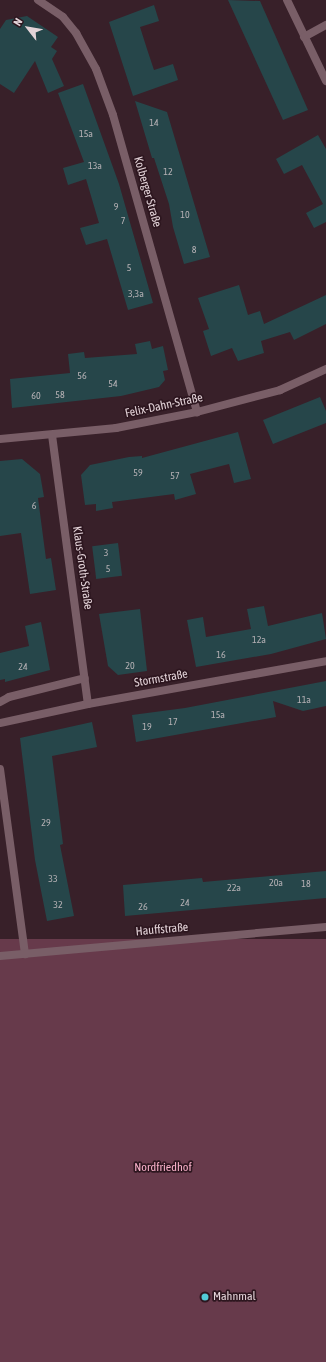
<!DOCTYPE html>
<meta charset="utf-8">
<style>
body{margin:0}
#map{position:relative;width:326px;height:1362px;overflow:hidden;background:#382029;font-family:"Asap Condensed",sans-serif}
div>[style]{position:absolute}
.green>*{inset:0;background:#673a4b;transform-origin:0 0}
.building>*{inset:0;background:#26464a;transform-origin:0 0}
.minor>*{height:8px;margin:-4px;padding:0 4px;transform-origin:4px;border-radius:4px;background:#795e67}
.dots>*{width:11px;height:11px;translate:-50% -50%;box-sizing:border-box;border:2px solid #2d161f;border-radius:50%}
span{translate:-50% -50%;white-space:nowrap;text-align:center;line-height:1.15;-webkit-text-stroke:3.5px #2d161f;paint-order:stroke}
.number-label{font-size:10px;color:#b4b0b4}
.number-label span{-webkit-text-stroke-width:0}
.street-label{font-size:12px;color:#e3d3d8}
.park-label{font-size:12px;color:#f9b1ca}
.poi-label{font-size:12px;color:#e3d3d8}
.left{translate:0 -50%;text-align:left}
.north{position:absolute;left:8px;top:8px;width:40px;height:40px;-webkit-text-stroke:3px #2d161f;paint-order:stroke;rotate:301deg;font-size:11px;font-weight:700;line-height:16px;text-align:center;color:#e3d3d8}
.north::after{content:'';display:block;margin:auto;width:14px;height:18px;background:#e3d3d8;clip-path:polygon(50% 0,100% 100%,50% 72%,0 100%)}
</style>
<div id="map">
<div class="green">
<div style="left:326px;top:939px;width:423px;height:328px;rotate:90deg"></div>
</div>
<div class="building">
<div style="clip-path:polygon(228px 0,260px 1px,308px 110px,283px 120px)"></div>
<div style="clip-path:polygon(154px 5px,159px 21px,140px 27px,147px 49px,154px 70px,173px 64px,178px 80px,133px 96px,109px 22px)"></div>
<div style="clip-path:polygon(27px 16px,58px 37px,51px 47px,57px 51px,52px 59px,64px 86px,48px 93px,35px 61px,14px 93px,0 84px,0 29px,6px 20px)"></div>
<div style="clip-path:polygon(83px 84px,119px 184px,153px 303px,128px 310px,107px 239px,86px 245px,80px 228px,99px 223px,86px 179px,68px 185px,63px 168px,84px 162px,58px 93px)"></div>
<div style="clip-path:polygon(135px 101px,167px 112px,210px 257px,184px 264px,173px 227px,169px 204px,154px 158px,152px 158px)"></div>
<div style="clip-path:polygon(318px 135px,326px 149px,326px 222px,314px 228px,306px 213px,323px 204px,302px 165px,284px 174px,276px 159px)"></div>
<div style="clip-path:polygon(239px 285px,248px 315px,260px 311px,264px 324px,326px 295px,326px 324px,294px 340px,290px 332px,261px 341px,264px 353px,238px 361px,232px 348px,211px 356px,203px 331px,209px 329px,198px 298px)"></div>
<div style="clip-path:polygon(150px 341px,152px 349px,163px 346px,168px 370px,163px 371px,165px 380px,159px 387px,121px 396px,12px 408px,10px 379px,70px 373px,68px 354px,84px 352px,85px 358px,137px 354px,135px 344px)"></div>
<div style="clip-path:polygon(320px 397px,326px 411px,326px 423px,273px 444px,263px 420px)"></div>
<div style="clip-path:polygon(238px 432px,251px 479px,234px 483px,229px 464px,190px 474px,196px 494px,175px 500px,174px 494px,112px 502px,113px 508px,96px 511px,96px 504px,85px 505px,81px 475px,90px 465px,129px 457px,142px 456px,142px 458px)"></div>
<div style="clip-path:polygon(22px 459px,40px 474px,44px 497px,38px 498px,46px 559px,51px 558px,56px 590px,30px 594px,21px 533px,0 536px,0 461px)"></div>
<div style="left:118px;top:543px;width:33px;height:26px;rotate:83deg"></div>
<div style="clip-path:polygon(264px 606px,268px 626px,322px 613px,326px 639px,271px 654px,196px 667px,187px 620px,203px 617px,206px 637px,251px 629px,247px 609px)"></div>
<div style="clip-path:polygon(140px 609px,147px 671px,118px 675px,108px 666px,99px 614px)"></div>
<div style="clip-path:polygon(41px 622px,50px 670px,5px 682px,5px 679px,0 680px,0 653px,29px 646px,25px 626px)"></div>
<div style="clip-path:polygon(326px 681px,326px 706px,303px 711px,273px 701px,276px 717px,136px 742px,132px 715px,185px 708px)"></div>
<div style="clip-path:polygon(92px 722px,97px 747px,52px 756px,63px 844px,60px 845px,74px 916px,47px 921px,35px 860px,20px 738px)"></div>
<div style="clip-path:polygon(326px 871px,326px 898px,125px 916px,123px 885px,202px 878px,203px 882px)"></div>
</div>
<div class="minor">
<div style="left:38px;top:0;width:30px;rotate:34deg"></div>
<div style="left:63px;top:17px;width:21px;rotate:51deg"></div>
<div style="left:76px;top:33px;width:41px;rotate:60.9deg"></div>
<div style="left:96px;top:69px;width:49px;rotate:69.7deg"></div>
<div style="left:113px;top:115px;width:309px;rotate:74.2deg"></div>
<div style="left:287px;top:0;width:90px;rotate:64.3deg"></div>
<div style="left:304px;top:37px;width:25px;rotate:-29deg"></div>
<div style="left:52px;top:435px;width:271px;rotate:82.4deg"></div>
<div style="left:0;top:439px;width:117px;rotate:-5.4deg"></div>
<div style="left:116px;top:428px;width:83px;rotate:-11.2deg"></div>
<div style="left:197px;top:412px;width:86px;rotate:-14.8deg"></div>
<div style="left:280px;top:390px;width:51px;rotate:-24.5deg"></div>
<div style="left:0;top:702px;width:10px;rotate:-29deg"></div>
<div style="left:9px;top:697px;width:78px;rotate:-14deg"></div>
<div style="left:0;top:723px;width:90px;rotate:-12.2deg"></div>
<div style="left:88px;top:704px;width:242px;rotate:-10.2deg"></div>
<div style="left:0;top:769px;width:187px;rotate:82.3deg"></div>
<div style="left:0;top:956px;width:327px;rotate:-5.1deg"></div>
</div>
<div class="dots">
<div style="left:205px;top:1297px;background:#52cbd8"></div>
</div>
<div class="number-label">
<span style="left:154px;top:123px">14</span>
<span style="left:86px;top:134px">15a</span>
<span style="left:95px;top:166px">13a</span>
<span style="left:168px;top:172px">12</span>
<span style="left:116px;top:207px">9</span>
<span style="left:185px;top:215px">10</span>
<span style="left:123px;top:221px">7</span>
<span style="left:194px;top:250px">8</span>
<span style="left:129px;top:268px">5</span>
<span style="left:136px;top:294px">3,3a</span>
<span style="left:82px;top:376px">56</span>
<span style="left:113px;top:384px">54</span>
<span style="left:60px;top:395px">58</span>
<span style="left:36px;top:396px">60</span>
<span style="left:138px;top:473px">59</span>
<span style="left:175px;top:476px">57</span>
<span style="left:34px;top:506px">6</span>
<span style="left:106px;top:553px">3</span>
<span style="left:108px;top:569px">5</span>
<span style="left:259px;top:640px">12a</span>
<span style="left:221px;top:655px">16</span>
<span style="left:130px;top:666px">20</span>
<span style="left:23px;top:667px">24</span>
<span style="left:304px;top:700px">11a</span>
<span style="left:218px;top:715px">15a</span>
<span style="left:173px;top:722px">17</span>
<span style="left:147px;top:727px">19</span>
<span style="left:46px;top:823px">29</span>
<span style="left:53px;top:879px">33</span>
<span style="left:276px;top:883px">20a</span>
<span style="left:306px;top:884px">18</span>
<span style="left:234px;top:888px">22a</span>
<span style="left:185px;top:903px">24</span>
<span style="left:58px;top:905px">32</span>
<span style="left:143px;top:907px">26</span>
</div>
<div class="street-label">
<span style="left:147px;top:192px;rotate:74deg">Kolberger Straße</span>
<span style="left:164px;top:406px;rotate:-12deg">Felix-Dahn-Straße</span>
<span style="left:82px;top:568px;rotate:82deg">Klaus-Groth-Straße</span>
<span style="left:161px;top:679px;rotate:-10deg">Stormstraße</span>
<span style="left:162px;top:930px;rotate:-5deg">Hauffstraße</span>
</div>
<div class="park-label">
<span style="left:163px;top:1168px">Nordfriedhof</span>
</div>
<div class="poi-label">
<span class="left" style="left:213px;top:1297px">Mahnmal</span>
</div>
<div class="north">N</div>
</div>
